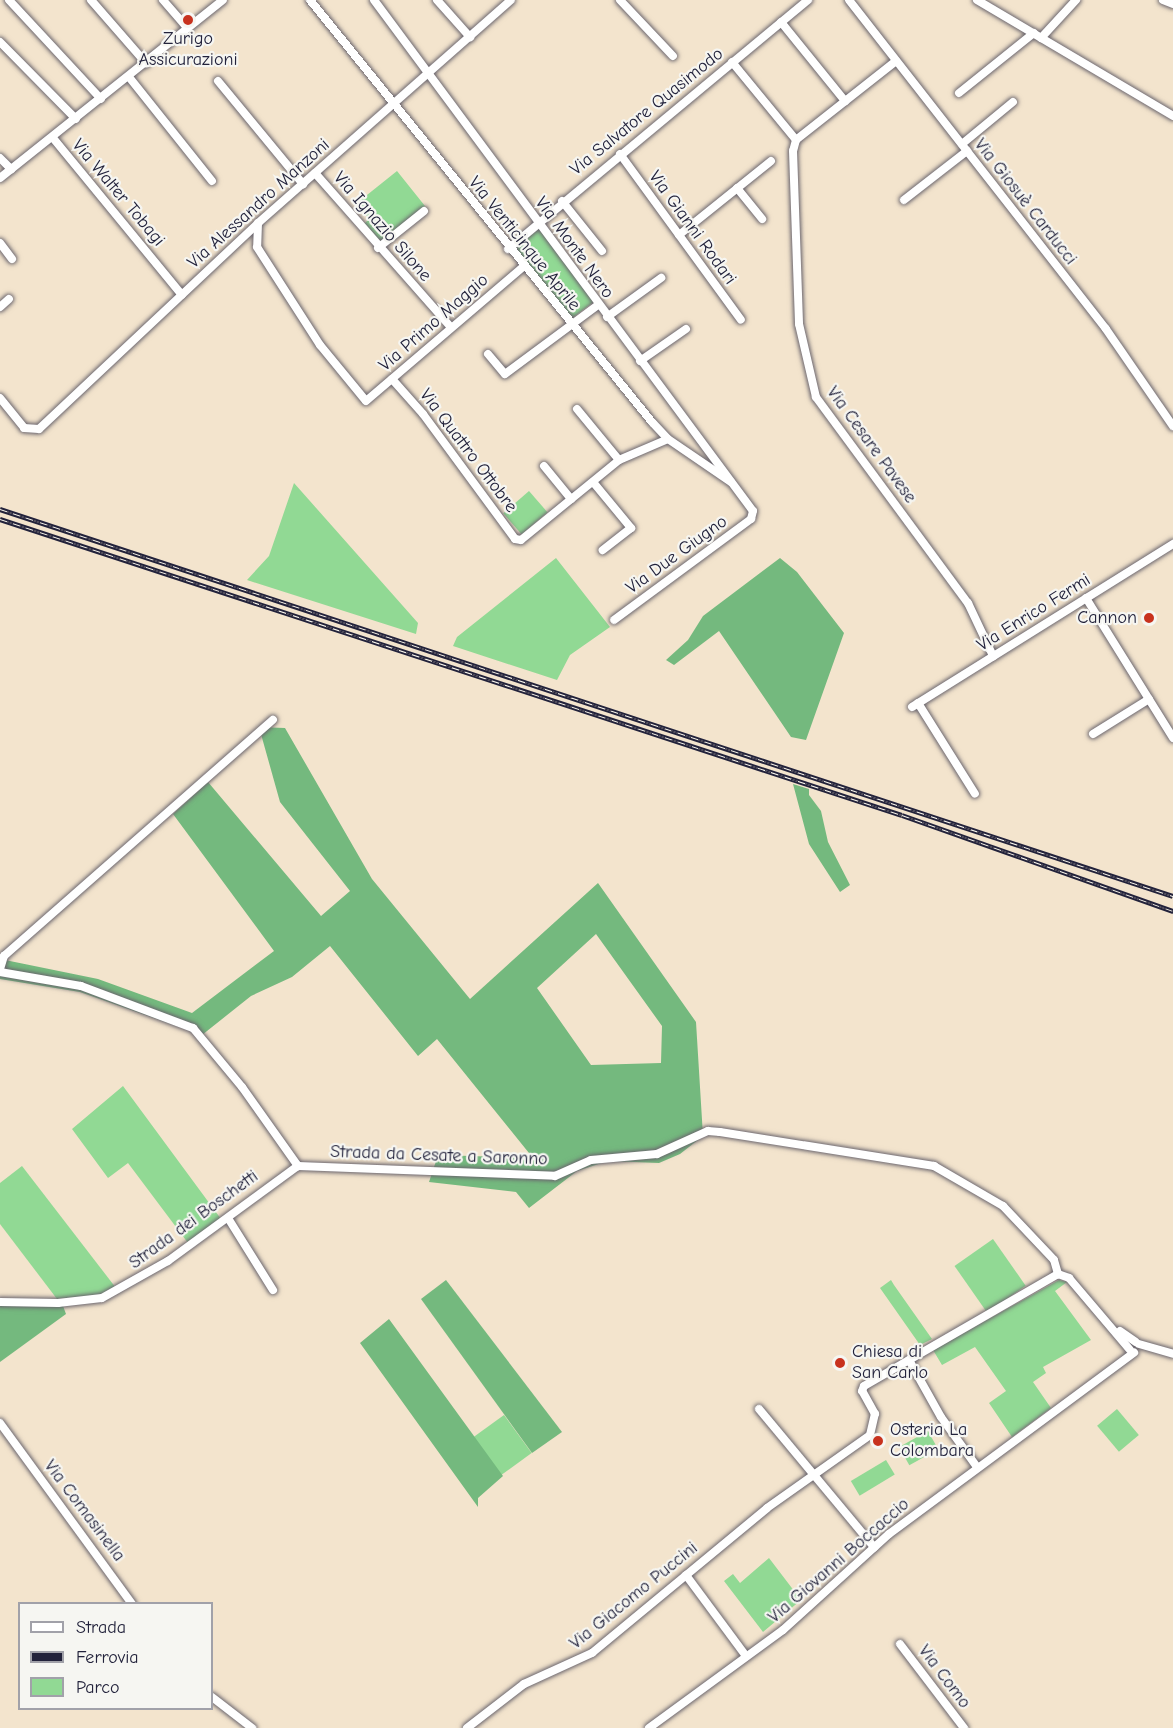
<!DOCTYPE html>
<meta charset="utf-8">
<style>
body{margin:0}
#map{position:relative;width:1173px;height:1728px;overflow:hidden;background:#f3e4cd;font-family:"Comic Neue",sans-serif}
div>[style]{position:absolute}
.green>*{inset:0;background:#91d994;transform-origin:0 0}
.forest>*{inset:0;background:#74b97e}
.roads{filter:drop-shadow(0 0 2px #6b666e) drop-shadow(0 0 2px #6b666e)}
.street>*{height:8px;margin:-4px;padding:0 4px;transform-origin:4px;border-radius:4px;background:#fff}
.rail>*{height:4.5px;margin-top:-2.25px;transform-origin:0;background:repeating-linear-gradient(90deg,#f6f6f2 0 7px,#22223b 0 14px);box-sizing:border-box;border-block:2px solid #22223b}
.dots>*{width:16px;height:16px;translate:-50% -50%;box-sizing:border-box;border:3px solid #f6f6f2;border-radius:50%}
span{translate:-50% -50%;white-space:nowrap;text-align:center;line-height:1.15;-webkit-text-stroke:4.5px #f6f6f2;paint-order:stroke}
.poi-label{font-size:18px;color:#22223b}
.right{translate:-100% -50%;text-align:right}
.left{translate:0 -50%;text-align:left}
.street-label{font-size:18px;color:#22223b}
.legend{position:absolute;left:18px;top:1602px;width:195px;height:108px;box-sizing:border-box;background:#f6f6f2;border:2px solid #a1a1a9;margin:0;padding:8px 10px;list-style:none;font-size:18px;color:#22223b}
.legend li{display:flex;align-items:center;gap:12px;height:30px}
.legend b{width:30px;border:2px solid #a1a1a9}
</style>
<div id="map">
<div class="green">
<div style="clip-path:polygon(397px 171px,425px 206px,378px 244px,363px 225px,369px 219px,357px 203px)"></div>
<div style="left:539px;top:229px;width:91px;height:30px;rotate:53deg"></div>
<div style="clip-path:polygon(294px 483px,418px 623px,416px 634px,247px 580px,269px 556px)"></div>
<div style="left:529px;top:491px;width:28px;height:34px;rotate:49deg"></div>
<div style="clip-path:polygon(556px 558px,610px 627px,570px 655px,557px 680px,453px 646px,457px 637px)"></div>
<div style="clip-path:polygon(123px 1086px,221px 1219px,188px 1243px,128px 1163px,108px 1178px,72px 1129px)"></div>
<div style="clip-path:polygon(22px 1166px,116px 1288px,101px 1295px,57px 1299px,0 1224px,0 1183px)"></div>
<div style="left:993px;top:1239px;width:57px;height:47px;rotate:55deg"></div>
<div style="clip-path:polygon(891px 1280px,894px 1285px,932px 1339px,920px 1345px,880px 1288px)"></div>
<div style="clip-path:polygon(1059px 1280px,1067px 1282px,1055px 1291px,1091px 1340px,1043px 1367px,1046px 1373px,1033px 1382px,1051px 1408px,1012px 1437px,989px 1403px,1006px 1391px,975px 1347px,942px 1365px,933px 1350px)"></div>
<div style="left:1117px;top:1409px;width:34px;height:26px;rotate:50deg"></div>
<div style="left:504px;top:1415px;width:47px;height:38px;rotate:54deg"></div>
<div style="left:928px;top:1431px;width:21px;height:33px;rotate:61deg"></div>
<div style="left:886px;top:1460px;width:17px;height:41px;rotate:59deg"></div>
<div style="clip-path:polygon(769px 1558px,801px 1600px,763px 1632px,724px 1581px,733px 1574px,740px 1583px)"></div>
</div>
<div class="forest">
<div style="clip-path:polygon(780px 558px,797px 572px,844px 633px,806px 740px,791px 737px,719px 631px,674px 665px,666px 660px,688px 640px,703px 616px)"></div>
<div style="clip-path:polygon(evenodd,259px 727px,285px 728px,372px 879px,470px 999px,598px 883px,696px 1022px,703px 1136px,680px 1154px,659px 1163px,608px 1161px,577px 1171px,529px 1208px,516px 1192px,429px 1182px,438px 1155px,533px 1158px,437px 1039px,418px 1056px,330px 946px,292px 977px,251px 996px,202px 1035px,80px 992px,0 979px,0 959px,98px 979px,192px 1013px,274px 951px,173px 814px,208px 782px,321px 916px,350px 891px,280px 802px,259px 727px,596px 934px,662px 1026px,661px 1063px,591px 1065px,537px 988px,596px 934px)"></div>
<div style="clip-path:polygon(793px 784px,809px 789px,809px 795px,821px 811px,828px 842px,850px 885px,840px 892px,809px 844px)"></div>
<div style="clip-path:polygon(446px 1280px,562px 1432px,532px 1453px,421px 1299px)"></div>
<div style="clip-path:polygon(0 1306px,63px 1306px,66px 1314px,0 1362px)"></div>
<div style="clip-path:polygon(389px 1319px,503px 1476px,478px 1498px,478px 1507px,360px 1343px)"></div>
</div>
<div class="roads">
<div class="street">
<div style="left:9px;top:0;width:135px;rotate:47.1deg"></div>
<div style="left:91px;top:0;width:84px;rotate:48.9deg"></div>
<div style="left:163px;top:0;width:37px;rotate:49deg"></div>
<div style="left:310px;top:0;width:543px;rotate:50.98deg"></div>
<div style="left:652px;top:422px;width:23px;rotate:47deg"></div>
<div style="left:668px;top:439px;width:76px;rotate:34.3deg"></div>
<div style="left:374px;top:0;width:636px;rotate:53.44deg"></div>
<div style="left:753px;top:511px;width:8px;rotate:104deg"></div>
<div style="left:751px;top:519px;width:170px;rotate:143.6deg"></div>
<div style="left:437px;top:0;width:50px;rotate:48.3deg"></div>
<div style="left:620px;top:0;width:77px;rotate:46.6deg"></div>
<div style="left:849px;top:0;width:417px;rotate:52deg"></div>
<div style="left:1106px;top:329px;width:118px;rotate:55.4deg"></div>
<div style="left:977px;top:0;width:228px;rotate:30.6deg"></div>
<div style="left:1163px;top:0;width:11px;rotate:22deg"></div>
<div style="left:781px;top:22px;width:102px;rotate:51deg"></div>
<div style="left:1041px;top:38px;width:52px;rotate:-47.4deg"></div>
<div style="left:0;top:42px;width:108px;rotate:45.4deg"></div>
<div style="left:896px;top:61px;width:127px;rotate:141.7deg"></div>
<div style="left:796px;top:140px;width:11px;rotate:105deg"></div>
<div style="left:793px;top:151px;width:173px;rotate:88deg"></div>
<div style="left:799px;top:324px;width:75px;rotate:76.9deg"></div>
<div style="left:816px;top:397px;width:256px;rotate:53.6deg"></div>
<div style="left:968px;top:603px;width:59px;rotate:64.7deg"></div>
<div style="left:732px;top:62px;width:101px;rotate:50.6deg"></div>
<div style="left:129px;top:77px;width:133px;rotate:51.4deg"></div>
<div style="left:218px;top:81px;width:134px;rotate:50.5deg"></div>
<div style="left:959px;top:93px;width:96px;rotate:-38.7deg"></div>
<div style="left:53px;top:138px;width:203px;rotate:50.6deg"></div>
<div style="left:962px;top:144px;width:66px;rotate:-39.5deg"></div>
<div style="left:620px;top:154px;width:205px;rotate:53.9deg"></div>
<div style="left:0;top:158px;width:16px;rotate:45deg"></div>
<div style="left:315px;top:173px;width:205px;rotate:48.6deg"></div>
<div style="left:0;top:178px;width:285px;rotate:-38.6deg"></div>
<div style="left:737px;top:188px;width:40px;rotate:51deg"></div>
<div style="left:904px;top:200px;width:80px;rotate:-37.9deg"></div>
<div style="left:562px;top:201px;width:64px;rotate:51.3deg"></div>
<div style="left:258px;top:223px;width:24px;rotate:92deg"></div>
<div style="left:257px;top:247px;width:117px;rotate:57.3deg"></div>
<div style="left:320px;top:345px;width:72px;rotate:50.6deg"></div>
<div style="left:366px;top:401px;width:206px;rotate:-40.5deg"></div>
<div style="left:679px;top:235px;width:118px;rotate:-38.8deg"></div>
<div style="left:0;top:243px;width:20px;rotate:53deg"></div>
<div style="left:378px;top:248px;width:59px;rotate:-38.8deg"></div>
<div style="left:508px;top:249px;width:390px;rotate:-39.7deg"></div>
<div style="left:0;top:307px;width:12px;rotate:-42deg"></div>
<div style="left:607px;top:317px;width:67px;rotate:-35.8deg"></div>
<div style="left:488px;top:354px;width:26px;rotate:50deg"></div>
<div style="left:505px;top:374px;width:116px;rotate:-36.6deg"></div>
<div style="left:640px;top:361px;width:56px;rotate:-34.8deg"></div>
<div style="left:392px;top:379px;width:47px;rotate:48.5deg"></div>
<div style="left:423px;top:414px;width:155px;rotate:53.6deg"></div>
<div style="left:515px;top:539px;width:6px;rotate:9deg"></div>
<div style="left:521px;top:540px;width:127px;rotate:-39.2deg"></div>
<div style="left:619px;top:460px;width:53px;rotate:-23.2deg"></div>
<div style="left:0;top:398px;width:38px;rotate:51deg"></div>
<div style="left:24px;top:428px;width:15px;rotate:4deg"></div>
<div style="left:39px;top:429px;width:301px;rotate:-43.2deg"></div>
<div style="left:258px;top:223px;width:337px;rotate:-41.4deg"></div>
<div style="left:577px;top:409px;width:66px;rotate:50.5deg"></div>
<div style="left:544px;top:466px;width:43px;rotate:50.7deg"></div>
<div style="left:593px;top:482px;width:60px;rotate:50.4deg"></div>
<div style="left:631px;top:528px;width:36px;rotate:142deg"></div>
<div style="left:1086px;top:598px;width:165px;rotate:58.1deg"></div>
<div style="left:918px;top:703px;width:107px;rotate:57.9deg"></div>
<div style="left:912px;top:707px;width:308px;rotate:-32deg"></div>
<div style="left:1093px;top:734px;width:66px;rotate:-32deg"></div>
<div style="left:0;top:969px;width:14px;rotate:-73deg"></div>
<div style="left:4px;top:956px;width:358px;rotate:-41.3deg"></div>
<div style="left:0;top:972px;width:82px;rotate:9.8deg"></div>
<div style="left:81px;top:986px;width:120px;rotate:20.6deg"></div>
<div style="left:193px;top:1028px;width:77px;rotate:50.3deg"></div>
<div style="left:242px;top:1087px;width:97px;rotate:54.7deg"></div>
<div style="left:298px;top:1166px;width:257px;rotate:2.2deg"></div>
<div style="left:555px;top:1176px;width:39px;rotate:-24deg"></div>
<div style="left:591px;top:1160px;width:66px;rotate:-5.2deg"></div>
<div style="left:657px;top:1154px;width:56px;rotate:-24.3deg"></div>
<div style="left:708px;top:1131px;width:12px;rotate:5deg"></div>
<div style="left:720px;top:1132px;width:217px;rotate:9deg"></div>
<div style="left:934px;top:1166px;width:80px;rotate:30.1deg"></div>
<div style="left:1003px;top:1206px;width:74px;rotate:46.6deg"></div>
<div style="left:1054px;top:1260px;width:15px;rotate:74deg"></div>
<div style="left:228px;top:1218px;width:85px;rotate:58deg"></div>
<div style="left:1058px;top:1274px;width:12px;rotate:20deg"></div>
<div style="left:1069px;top:1278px;width:94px;rotate:49.7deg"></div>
<div style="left:0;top:1302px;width:58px;rotate:1deg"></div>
<div style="left:58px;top:1303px;width:44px;rotate:-6.5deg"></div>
<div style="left:102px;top:1298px;width:76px;rotate:-29.3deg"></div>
<div style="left:168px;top:1261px;width:161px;rotate:-36.2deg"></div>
<div style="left:1120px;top:1331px;width:19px;rotate:35deg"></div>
<div style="left:1139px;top:1344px;width:35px;rotate:16deg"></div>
<div style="left:909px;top:1360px;width:65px;rotate:60.7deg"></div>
<div style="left:941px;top:1417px;width:62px;rotate:54.2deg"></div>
<div style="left:759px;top:1409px;width:180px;rotate:50.2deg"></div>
<div style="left:0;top:1423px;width:224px;rotate:53.9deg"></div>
<div style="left:686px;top:1575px;width:101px;rotate:53.5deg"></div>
<div style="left:900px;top:1644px;width:106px;rotate:52.7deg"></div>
<div style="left:212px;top:1697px;width:51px;rotate:37.8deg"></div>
<div style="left:467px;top:1728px;width:72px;rotate:-37.7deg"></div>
<div style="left:524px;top:1684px;width:75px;rotate:-24.5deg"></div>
<div style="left:592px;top:1653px;width:227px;rotate:-39.6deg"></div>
<div style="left:767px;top:1508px;width:126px;rotate:-35.3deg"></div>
<div style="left:870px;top:1435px;width:22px;rotate:-77deg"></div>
<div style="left:875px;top:1414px;width:26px;rotate:-119deg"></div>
<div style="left:862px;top:1391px;width:5px;rotate:-68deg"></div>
<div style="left:864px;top:1386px;width:224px;rotate:-30deg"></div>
<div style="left:649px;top:1728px;width:166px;rotate:-36.2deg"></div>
<div style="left:783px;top:1630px;width:143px;rotate:-42.2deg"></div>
<div style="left:889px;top:1534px;width:305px;rotate:-36.5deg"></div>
</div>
</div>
<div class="rail">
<div style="left:0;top:509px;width:1235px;rotate:18.26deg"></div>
<div style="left:0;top:519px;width:949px;rotate:18.17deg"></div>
<div style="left:902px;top:815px;width:288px;rotate:19.5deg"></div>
</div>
<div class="dots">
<div style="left:188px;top:20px;background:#c8321e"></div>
<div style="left:1149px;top:618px;background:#c8321e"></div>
<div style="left:840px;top:1363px;background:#c8321e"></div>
<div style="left:878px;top:1441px;background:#c8321e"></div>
</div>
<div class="poi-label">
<span style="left:188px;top:50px">Zurigo<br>Assicurazioni</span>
<span class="right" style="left:1137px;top:618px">Cannon</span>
<span class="left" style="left:852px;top:1363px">Chiesa di<br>San Carlo</span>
<span class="left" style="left:890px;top:1441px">Osteria La<br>Colombara</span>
</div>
<div class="street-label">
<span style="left:647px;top:112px;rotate:-39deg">Via Salvatore Quasimodo</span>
<span style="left:118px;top:193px;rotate:50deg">Via Walter Tobagi</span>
<span style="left:1025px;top:202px;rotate:52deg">Via Giosuè Carducci</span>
<span style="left:259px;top:204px;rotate:-42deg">Via Alessandro Manzoni</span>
<span style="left:382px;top:227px;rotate:49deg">Via Ignazio Silone</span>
<span style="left:692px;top:228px;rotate:54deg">Via Gianni Rodari</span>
<span style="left:524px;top:244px;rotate:51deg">Via Venticinque Aprile</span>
<span style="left:574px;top:248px;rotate:54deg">Via Monte Nero</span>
<span style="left:434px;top:323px;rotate:-41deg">Via Primo Maggio</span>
<span style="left:871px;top:445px;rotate:54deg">Via Cesare Pavese</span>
<span style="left:468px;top:451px;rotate:53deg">Via Quattro Ottobre</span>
<span style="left:677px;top:555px;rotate:-36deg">Via Due Giugno</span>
<span style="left:1034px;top:613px;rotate:-32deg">Via Enrico Fermi</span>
<span style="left:439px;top:1156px;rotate:2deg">Strada da Cesate a Saronno</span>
<span style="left:194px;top:1220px;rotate:-36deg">Strada dei Boschetti</span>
<span style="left:84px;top:1511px;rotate:53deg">Via Comasinella</span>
<span style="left:839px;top:1561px;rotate:-41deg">Via Giovanni Boccaccio</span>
<span style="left:634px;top:1596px;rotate:-39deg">Via Giacomo Puccini</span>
<span style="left:944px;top:1677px;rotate:53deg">Via Como</span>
</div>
<ul class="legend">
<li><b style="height:8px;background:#fff"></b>Strada</li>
<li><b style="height:8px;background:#22223b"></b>Ferrovia</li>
<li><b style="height:16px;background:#91d994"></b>Parco</li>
</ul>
</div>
